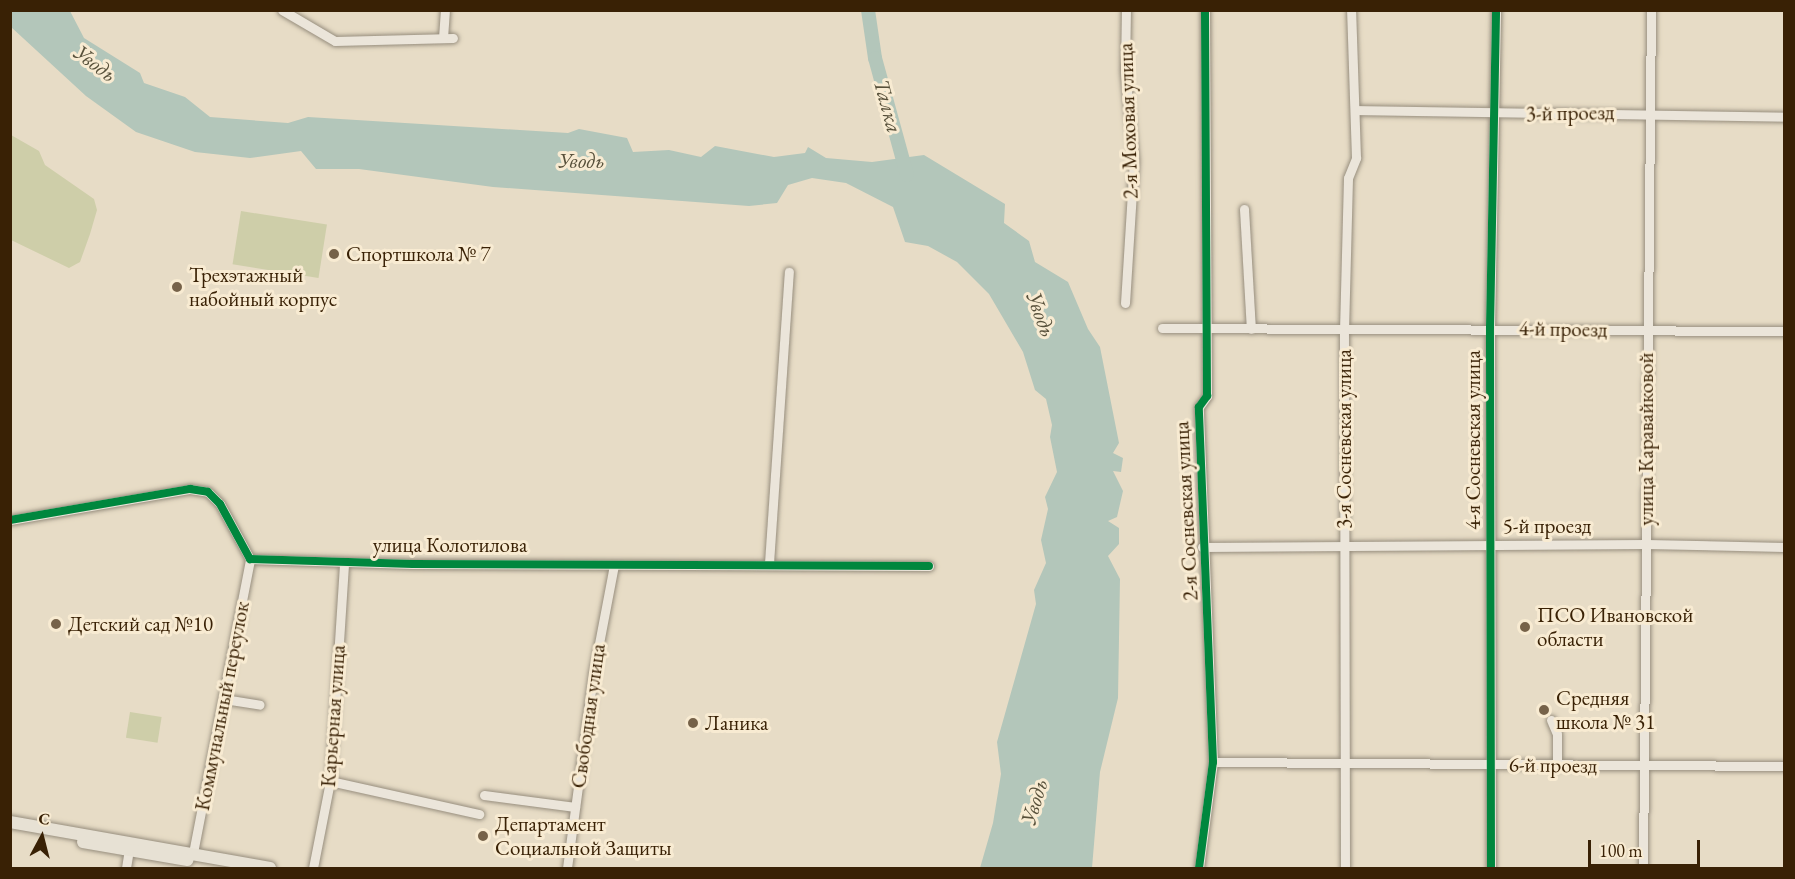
<!DOCTYPE html>
<meta charset="utf-8">
<style>
body{margin:0}
#map{position:relative;width:1795px;height:879px;overflow:hidden;background:#e7dcc6;font-family:"EB Garamond",serif}
div>[style]{position:absolute}
.green>*{inset:0;background:#cecea9;transform-origin:0 0}
.water>*{inset:0;background:#b3c6ba}
.river>*{height:14px;margin:-7px;padding:0 7px;transform-origin:7px;border-radius:7px;background:#b3c6ba}
.roads{filter:drop-shadow(0 0 2px #978e7e) drop-shadow(0 0 2px #978e7e)}
.minor>*{height:9px;margin:-4.5px;padding:0 4.5px;transform-origin:4.5px;border-radius:4.5px;background:#ebe5da}
.major>*{height:12px;margin:-6px;padding:0 6px;transform-origin:6px;border-radius:6px;background:#e7e1d4}
.cycleway>*{height:8px;margin:-4px;padding:0 4px;transform-origin:4px;border-radius:4px;background:#00873e}
.dots>*{width:16px;height:16px;translate:-50% -50%;box-sizing:border-box;border:3px solid #f8ebd2;border-radius:50%}
span{translate:-50% -50%;white-space:nowrap;text-align:center;line-height:1.15;-webkit-text-stroke:6px #f8ebd2;paint-order:stroke}
.street-label{font-size:21px;color:#392105}
.poi-label{font-size:21px;color:#392105}
.left{translate:0 -50%;text-align:left}
.water-label{font-size:22px;color:#57503a;font-style:italic}
.frame{position:absolute;inset:0;border:12px solid #392105;pointer-events:none}
.north{position:absolute;left:12px;top:807px;width:60px;height:60px;-webkit-text-stroke:4px #f8ebd2;paint-order:stroke;rotate:7deg;font-size:16px;font-weight:700;line-height:24px;text-align:center;color:#392105}
.north::after{content:'';display:block;margin:auto;width:21px;height:27px;background:#392105;clip-path:polygon(50% 0,100% 100%,50% 72%,0 100%)}
.scale{position:absolute;left:1588px;top:840px;width:112px;height:27px;box-sizing:border-box;border:3px solid #392105;border-top:0;padding-left:8px;font-size:18px;line-height:21px;white-space:nowrap;color:#392105;-webkit-text-stroke:4px #f8ebd2;paint-order:stroke}
</style>
<div id="map">
<div class="green">
<div style="clip-path:polygon(11px 135px,39px 151px,45px 165px,94px 199px,97px 210px,90px 234px,80px 262px,69px 268px,11px 240px)"></div>
<div style="left:241px;top:211px;width:87px;height:54px;rotate:9deg"></div>
<div style="left:130px;top:712px;width:32px;height:26px;rotate:9deg"></div>
</div>
<div class="water">
<div style="clip-path:polygon(11px 10px,70px 11px,84px 38px,140px 73px,144px 83px,185px 97px,210px 117px,288px 123px,308px 117px,568px 133px,579px 129px,627px 138px,633px 152px,669px 150px,701px 157px,715px 146px,774px 157px,805px 153px,808px 147px,826px 158px,872px 162px,924px 155px,1005px 204px,1004px 223px,1029px 241px,1035px 262px,1068px 282px,1088px 329px,1100px 347px,1119px 443px,1113px 453px,1123px 458px,1121px 472px,1113px 471px,1123px 491px,1117px 517px,1108px 521px,1119px 528px,1119px 544px,1108px 556px,1120px 579px,1118px 698px,1100px 772px,1092px 868px,980px 868px,993px 823px,1001px 774px,997px 742px,1036px 604px,1034px 590px,1046px 563px,1041px 540px,1048px 509px,1045px 497px,1057px 472px,1050px 437px,1052px 425px,1046px 399px,1035px 390px,1023px 352px,989px 294px,957px 262px,928px 246px,905px 242px,893px 207px,846px 183px,812px 178px,788px 185px,777px 203px,749px 206px,493px 187px,359px 169px,316px 169px,301px 151px,250px 158px,195px 152px,136px 132px,86px 96px,11px 27px)"></div>
</div>
<div class="river">
<div style="left:868px;top:10px;width:49px;rotate:81.7deg"></div>
<div style="left:875px;top:58px;width:121px;rotate:74.7deg"></div>
</div>
<div class="roads">
<div class="minor">
<div style="left:282px;top:10px;width:61px;rotate:30.3deg"></div>
<div style="left:335px;top:41px;width:118px;rotate:-1.5deg"></div>
<div style="left:443px;top:38px;width:28px;rotate:-86deg"></div>
<div style="left:1356px;top:110px;width:428px;rotate:0.9deg"></div>
<div style="left:1244px;top:209px;width:120px;rotate:86.7deg"></div>
<div style="left:1125px;top:303px;width:142px;rotate:-86.4deg"></div>
<div style="left:1134px;top:161px;width:90px;rotate:-95.7deg"></div>
<div style="left:1125px;top:71px;width:61px;rotate:-89.1deg"></div>
<div style="left:1162px;top:328px;width:622px;rotate:0.28deg"></div>
<div style="left:10px;top:520px;width:183px;rotate:-9.8deg"></div>
<div style="left:190px;top:489px;width:18px;rotate:9deg"></div>
<div style="left:208px;top:492px;width:17px;rotate:45deg"></div>
<div style="left:220px;top:504px;width:63px;rotate:61.4deg"></div>
<div style="left:250px;top:559px;width:163px;rotate:1.8deg"></div>
<div style="left:413px;top:564px;width:516px;rotate:0.22deg"></div>
<div style="left:1202px;top:547px;width:444px;rotate:-0.4deg"></div>
<div style="left:1646px;top:544px;width:138px;rotate:1.2deg"></div>
<div style="left:769px;top:563px;width:292px;rotate:-86.1deg"></div>
<div style="left:224px;top:699px;width:36px;rotate:9deg"></div>
<div style="left:1551px;top:720px;width:15px;rotate:67deg"></div>
<div style="left:1557px;top:734px;width:32px;rotate:90deg"></div>
<div style="left:1213px;top:762px;width:571px;rotate:0.4deg"></div>
<div style="left:330px;top:781px;width:153px;rotate:12.5deg"></div>
<div style="left:484px;top:795px;width:92px;rotate:7.5deg"></div>
<div style="left:193px;top:853px;width:299px;rotate:-79deg"></div>
<div style="left:126px;top:868px;width:19px;rotate:-81deg"></div>
<div style="left:313px;top:868px;width:89px;rotate:-78.9deg"></div>
<div style="left:330px;top:781px;width:219px;rotate:-86.3deg"></div>
<div style="left:567px;top:868px;width:195px;rotate:-82.3deg"></div>
<div style="left:593px;top:675px;width:112px;rotate:-79.2deg"></div>
<div style="left:1199px;top:868px;width:107px;rotate:-82.5deg"></div>
<div style="left:1213px;top:762px;width:355px;rotate:-92.3deg"></div>
<div style="left:1199px;top:407px;width:14px;rotate:-54deg"></div>
<div style="left:1207px;top:396px;width:386px;rotate:-90.3deg"></div>
<div style="left:1345px;top:868px;width:537px;rotate:-90.11deg"></div>
<div style="left:1344px;top:331px;width:153px;rotate:-88.5deg"></div>
<div style="left:1348px;top:178px;width:22px;rotate:-68deg"></div>
<div style="left:1356px;top:158px;width:148px;rotate:-91.9deg"></div>
<div style="left:1491px;top:868px;width:541px;rotate:-90.11deg"></div>
<div style="left:1490px;top:327px;width:317px;rotate:-88.9deg"></div>
<div style="left:1643px;top:868px;width:858px;rotate:-89.47deg"></div>
</div>
<div class="major">
<div style="left:10px;top:822px;width:264px;rotate:10deg"></div>
<div style="left:83px;top:842px;width:106px;rotate:9.8deg"></div>
</div>
</div>
<div class="cycleway">
<div style="left:10px;top:520px;width:183px;rotate:-9.8deg"></div>
<div style="left:190px;top:489px;width:18px;rotate:9deg"></div>
<div style="left:208px;top:492px;width:17px;rotate:45deg"></div>
<div style="left:220px;top:504px;width:63px;rotate:61.4deg"></div>
<div style="left:250px;top:559px;width:163px;rotate:1.8deg"></div>
<div style="left:413px;top:564px;width:516px;rotate:0.22deg"></div>
<div style="left:1199px;top:868px;width:107px;rotate:-82.5deg"></div>
<div style="left:1213px;top:762px;width:355px;rotate:-92.3deg"></div>
<div style="left:1199px;top:407px;width:14px;rotate:-54deg"></div>
<div style="left:1207px;top:396px;width:386px;rotate:-90.3deg"></div>
<div style="left:1491px;top:868px;width:541px;rotate:-90.11deg"></div>
<div style="left:1490px;top:327px;width:317px;rotate:-88.9deg"></div>
</div>
<div class="dots">
<div style="left:334px;top:254px;background:#766249"></div>
<div style="left:177px;top:287px;background:#766249"></div>
<div style="left:56px;top:624px;background:#766249"></div>
<div style="left:1525px;top:627px;background:#766249"></div>
<div style="left:1544px;top:710px;background:#766249"></div>
<div style="left:693px;top:723px;background:#766249"></div>
<div style="left:483px;top:836px;background:#766249"></div>
</div>
<div class="street-label">
<span style="left:1570px;top:113px;rotate:-1deg">3-й проезд</span>
<span style="left:1128px;top:121px;rotate:-92deg">2-я Моховая улица</span>
<span style="left:1563px;top:329px;rotate:1deg">4-й проезд</span>
<span style="left:1344px;top:439px;rotate:-90deg">3-я Сосневская улица</span>
<span style="left:1646px;top:439px;rotate:-90deg">улица Каравайковой</span>
<span style="left:1473px;top:440px;rotate:-90deg">4-я Сосневская улица</span>
<span style="left:1186px;top:511px;rotate:-93deg">2-я Сосневская улица</span>
<span style="left:1547px;top:526px">5-й проезд</span>
<span style="left:450px;top:545px">улица Колотилова</span>
<span style="left:222px;top:706px;rotate:-79deg">Коммунальный переулок</span>
<span style="left:333px;top:716px;rotate:-86deg">Карьерная улица</span>
<span style="left:588px;top:716px;rotate:-82deg">Свободная улица</span>
<span style="left:1553px;top:765px;rotate:1deg">6-й проезд</span>
</div>
<div class="poi-label">
<span class="left" style="left:346px;top:254px">Спортшкола № 7</span>
<span class="left" style="left:189px;top:287px">Трехэтажный<br>набойный корпус</span>
<span class="left" style="left:1537px;top:627px">ПСО Ивановской<br>области</span>
<span class="left" style="left:68px;top:624px">Детский сад №10</span>
<span class="left" style="left:1556px;top:710px">Средняя<br>школа № 31</span>
<span class="left" style="left:705px;top:723px">Ланика</span>
<span class="left" style="left:495px;top:836px">Департамент<br>Социальной Защиты</span>
</div>
<div class="water-label">
<span style="left:95px;top:63px;rotate:37deg">Уводь</span>
<span style="left:888px;top:106px;rotate:75deg">Талка</span>
<span style="left:581px;top:161px">Уводь</span>
<span style="left:1041px;top:314px;rotate:70deg">Уводь</span>
<span style="left:1034px;top:802px;rotate:-73deg">Уводь</span>
</div>
<div class="frame"></div>
<div class="north">С</div>
<div class="scale">100 m</div>
</div>
